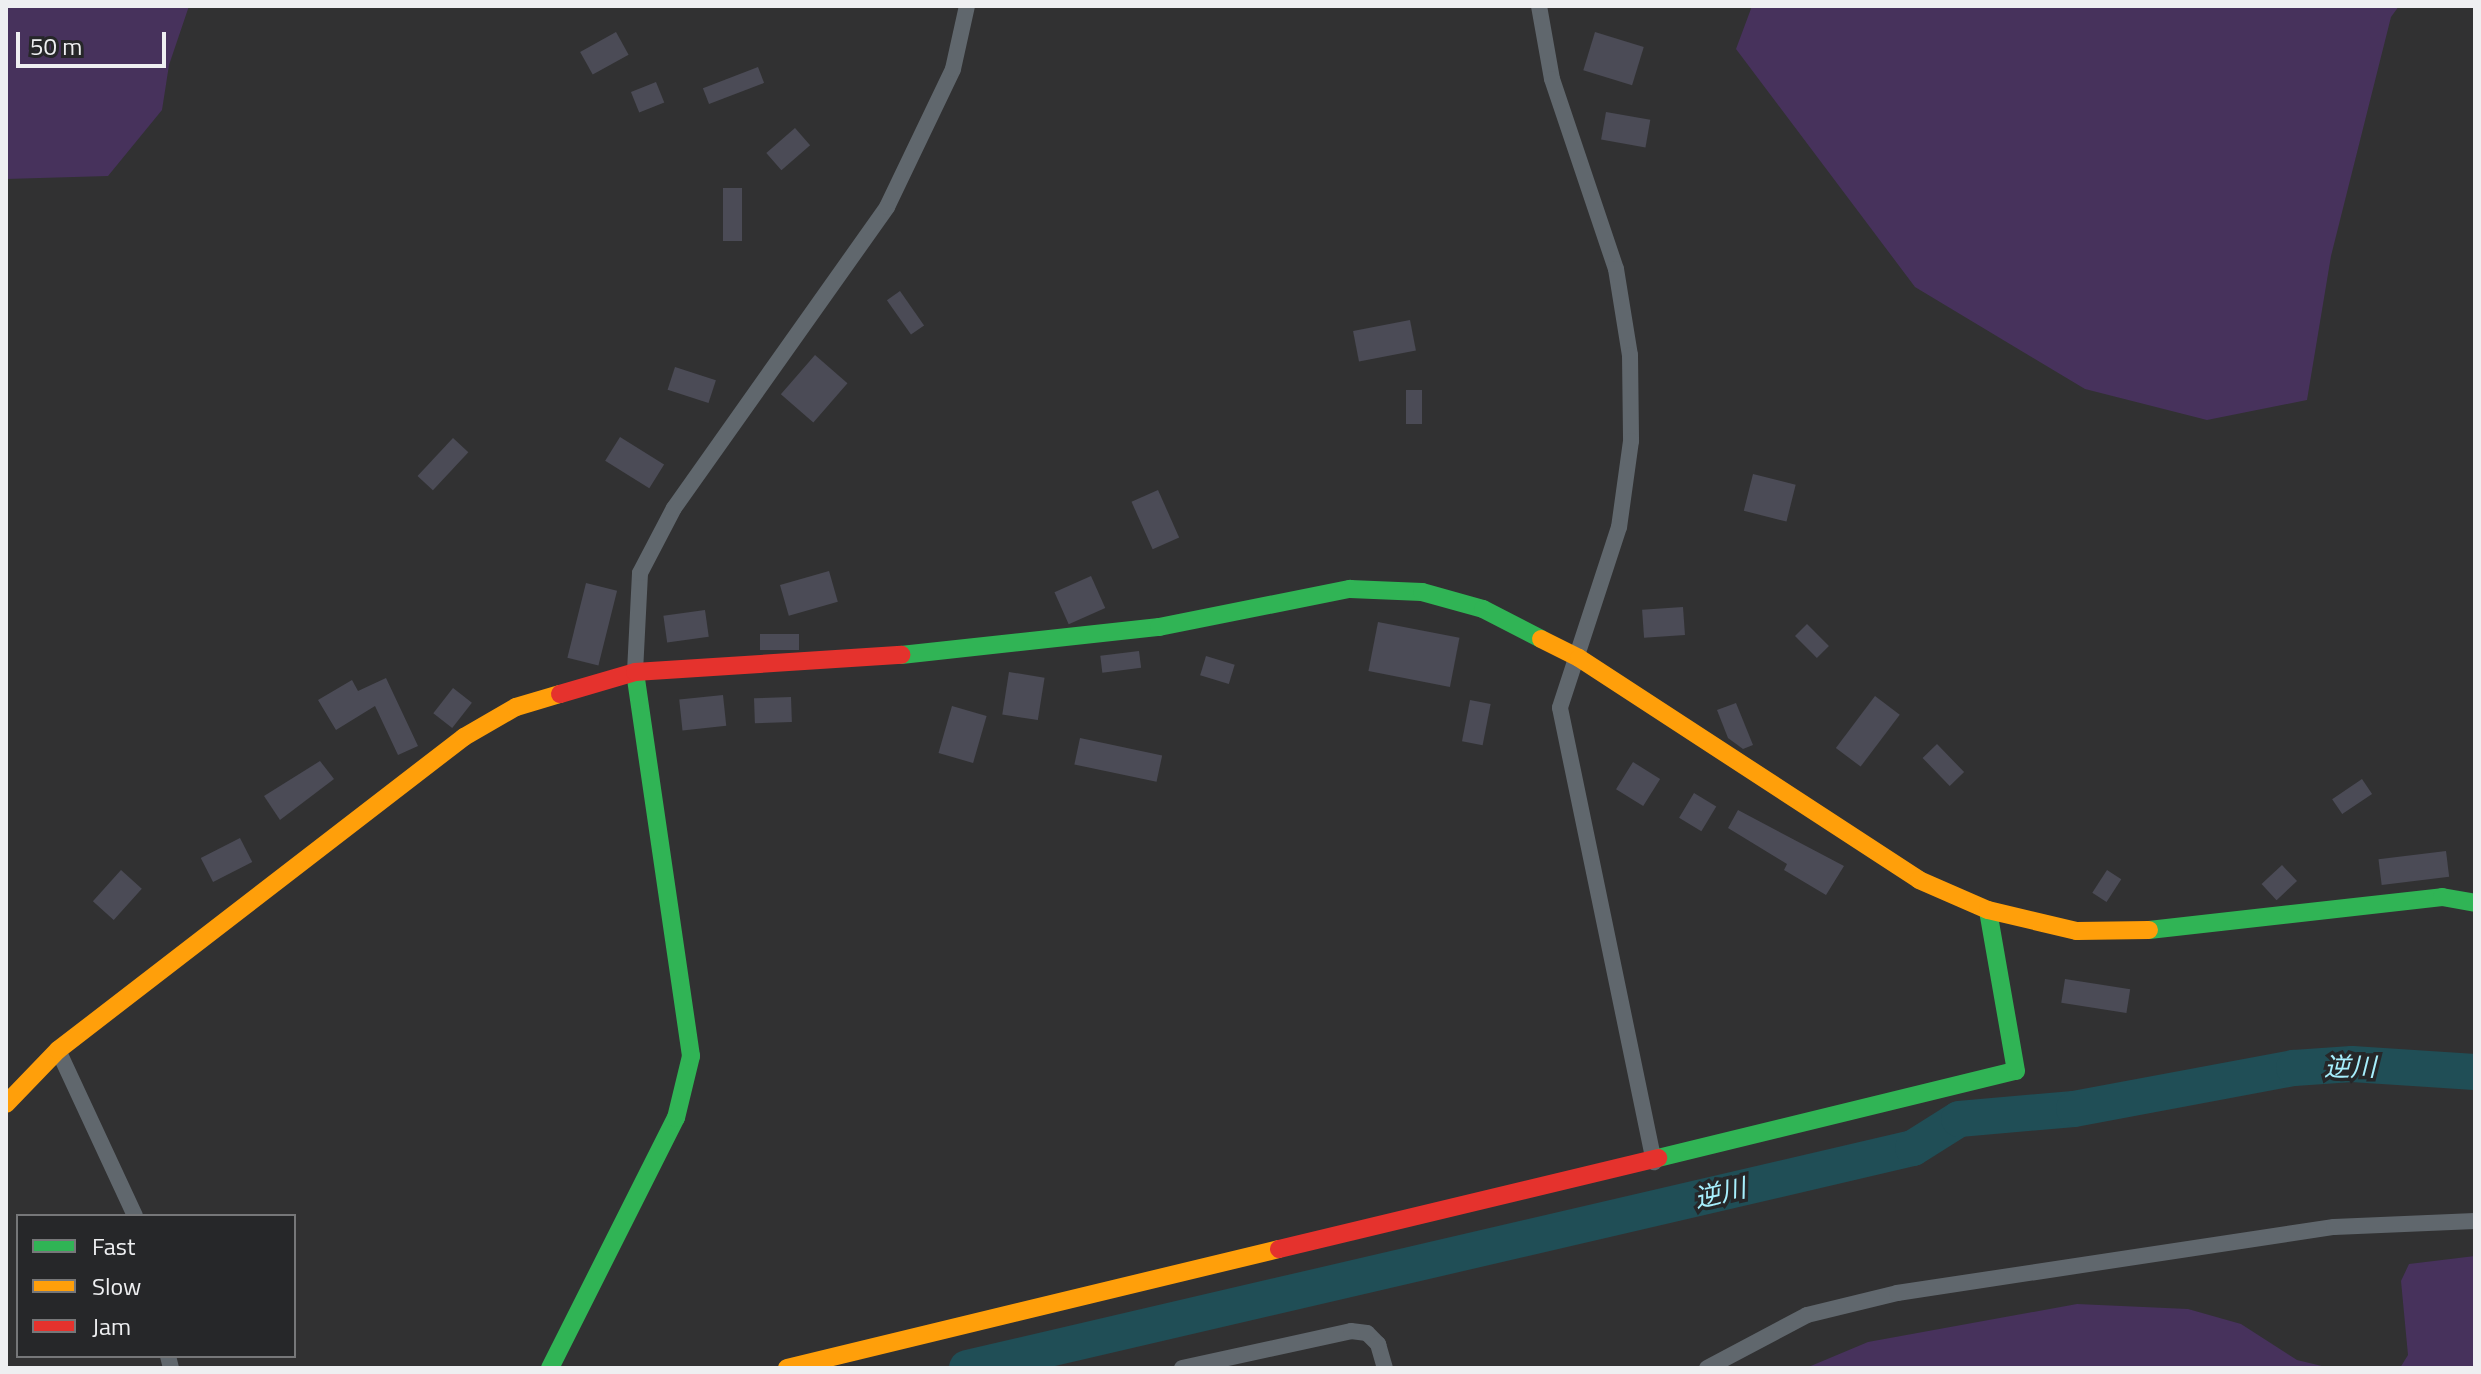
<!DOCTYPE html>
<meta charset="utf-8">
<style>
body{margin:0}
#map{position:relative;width:2481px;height:1374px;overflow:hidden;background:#313132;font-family:"Titillium Web","Noto Sans JP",sans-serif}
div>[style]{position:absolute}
.green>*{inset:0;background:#47325c}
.river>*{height:36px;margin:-18px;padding:0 18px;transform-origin:18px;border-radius:18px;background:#204e56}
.building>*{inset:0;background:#4b4b56;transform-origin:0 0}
.street>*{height:16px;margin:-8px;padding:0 8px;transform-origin:8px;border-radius:8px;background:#60676d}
.fast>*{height:18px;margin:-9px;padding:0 9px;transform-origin:9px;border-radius:9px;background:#30b455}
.slow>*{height:18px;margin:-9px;padding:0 9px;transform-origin:9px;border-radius:9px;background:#ff9f0a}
.jam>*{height:18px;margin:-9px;padding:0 9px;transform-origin:9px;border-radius:9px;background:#e5322d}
span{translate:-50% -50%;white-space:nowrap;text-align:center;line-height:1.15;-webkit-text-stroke:7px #262729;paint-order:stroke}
.water-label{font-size:26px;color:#a7effd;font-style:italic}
.frame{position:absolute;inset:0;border:8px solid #eeeff1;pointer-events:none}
.legend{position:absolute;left:16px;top:1214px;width:280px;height:144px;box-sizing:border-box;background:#262729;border:2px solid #767779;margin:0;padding:10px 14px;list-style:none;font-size:24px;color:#eeeff1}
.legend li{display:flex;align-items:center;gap:16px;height:40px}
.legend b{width:40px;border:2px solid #767779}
.scale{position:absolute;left:16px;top:32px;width:150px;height:36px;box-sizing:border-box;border:4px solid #eeeff1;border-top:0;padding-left:10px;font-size:24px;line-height:28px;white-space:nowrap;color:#eeeff1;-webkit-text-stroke:6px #262729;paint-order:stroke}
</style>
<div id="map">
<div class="green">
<div style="clip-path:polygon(6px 6px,189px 6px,169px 65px,162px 110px,108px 176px,6px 179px)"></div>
<div style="clip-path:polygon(1752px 6px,2399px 6px,2391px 17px,2331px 256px,2307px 400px,2207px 420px,2085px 389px,1915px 287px,1736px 49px)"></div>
<div style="clip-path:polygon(2475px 1256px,2475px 1368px,2400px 1368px,2408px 1355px,2401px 1281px,2409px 1264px)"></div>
<div style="clip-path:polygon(2077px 1304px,2188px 1309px,2241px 1324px,2297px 1360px,2330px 1368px,1806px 1368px,1868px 1342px)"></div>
</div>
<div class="river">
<div style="left:967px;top:1368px;width:971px;rotate:-13.09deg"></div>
<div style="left:1913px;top:1148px;width:54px;rotate:-32.2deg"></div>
<div style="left:1959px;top:1119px;width:115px;rotate:-5deg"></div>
<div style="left:2074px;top:1109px;width:224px;rotate:-10.6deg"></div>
<div style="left:2294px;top:1068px;width:58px;rotate:-3.9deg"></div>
<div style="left:2352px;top:1064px;width:123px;rotate:3.7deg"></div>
</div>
<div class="building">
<div style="left:616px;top:32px;width:26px;height:41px;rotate:61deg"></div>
<div style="left:1595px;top:32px;width:51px;height:40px;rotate:17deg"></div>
<div style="left:758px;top:67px;width:17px;height:59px;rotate:69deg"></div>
<div style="left:656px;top:82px;width:22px;height:27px;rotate:68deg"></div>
<div style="left:1606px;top:112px;width:45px;height:28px;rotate:10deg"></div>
<div style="left:795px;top:128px;width:23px;height:38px;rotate:49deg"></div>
<div style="left:723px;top:188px;width:19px;height:53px"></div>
<div style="left:900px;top:291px;width:42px;height:16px;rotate:55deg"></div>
<div style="left:1410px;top:320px;width:31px;height:58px;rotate:79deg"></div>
<div style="left:815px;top:355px;width:43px;height:52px;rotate:41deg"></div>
<div style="left:675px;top:367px;width:43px;height:24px;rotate:18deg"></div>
<div style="left:1406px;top:390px;width:16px;height:34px"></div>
<div style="left:620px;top:437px;width:52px;height:28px;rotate:32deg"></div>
<div style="left:453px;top:438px;width:21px;height:52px;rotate:43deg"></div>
<div style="left:1753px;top:474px;width:44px;height:38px;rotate:14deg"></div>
<div style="left:1158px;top:490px;width:52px;height:29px;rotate:66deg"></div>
<div style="left:829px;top:571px;width:32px;height:51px;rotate:74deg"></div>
<div style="left:1091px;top:576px;width:35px;height:40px;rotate:66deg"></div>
<div style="left:586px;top:583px;width:32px;height:77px;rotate:14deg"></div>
<div style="left:1683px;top:607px;width:28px;height:41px;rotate:86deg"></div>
<div style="left:705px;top:610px;width:27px;height:42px;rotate:82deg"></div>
<div style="left:1378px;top:622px;width:83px;height:50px;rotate:11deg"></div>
<div style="left:1807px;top:624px;width:31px;height:17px;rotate:45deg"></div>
<div style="left:760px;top:634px;width:39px;height:16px"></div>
<div style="left:1139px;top:651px;width:17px;height:39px;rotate:83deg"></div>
<div style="left:1206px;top:656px;width:30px;height:20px;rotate:17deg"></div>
<div style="left:1009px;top:672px;width:36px;height:43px;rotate:9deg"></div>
<div style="clip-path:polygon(386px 678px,418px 746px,398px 755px,375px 706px,336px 730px,318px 700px,352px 680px,358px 691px)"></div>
<div style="left:453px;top:688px;width:24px;height:32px;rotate:38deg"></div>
<div style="left:723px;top:695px;width:31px;height:44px;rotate:84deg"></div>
<div style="left:1875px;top:696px;width:31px;height:65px;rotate:37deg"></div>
<div style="left:791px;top:697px;width:25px;height:37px;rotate:88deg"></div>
<div style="left:1470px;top:700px;width:21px;height:42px;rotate:11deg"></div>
<div style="clip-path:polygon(1736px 703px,1753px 745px,1743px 749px,1728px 738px,1717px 710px)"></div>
<div style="left:952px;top:706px;width:36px;height:49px;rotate:16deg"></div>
<div style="left:1080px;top:738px;width:84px;height:27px;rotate:12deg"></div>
<div style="left:1937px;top:744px;width:39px;height:20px;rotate:46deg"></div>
<div style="clip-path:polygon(320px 761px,334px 779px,280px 820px,264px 796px)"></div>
<div style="left:1633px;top:762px;width:32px;height:32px;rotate:32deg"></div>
<div style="left:2362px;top:779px;width:18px;height:36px;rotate:56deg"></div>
<div style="left:1694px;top:793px;width:26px;height:29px;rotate:31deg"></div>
<div style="clip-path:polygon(1738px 810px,1844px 866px,1826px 895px,1784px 870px,1787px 864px,1728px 828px)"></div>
<div style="left:240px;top:838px;width:27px;height:44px;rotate:63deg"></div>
<div style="left:2446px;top:851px;width:26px;height:68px;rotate:83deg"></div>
<div style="left:2282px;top:865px;width:22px;height:28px;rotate:47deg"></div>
<div style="left:121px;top:870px;width:28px;height:42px;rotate:42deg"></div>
<div style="left:2107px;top:870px;width:17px;height:27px;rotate:33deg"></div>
<div style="left:2065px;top:979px;width:66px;height:24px;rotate:9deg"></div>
</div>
<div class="street">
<div style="left:1539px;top:6px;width:74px;rotate:79.9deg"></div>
<div style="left:1552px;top:79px;width:200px;rotate:71.4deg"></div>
<div style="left:1616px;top:269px;width:87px;rotate:80.8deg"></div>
<div style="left:1630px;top:355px;width:86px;rotate:89.3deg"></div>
<div style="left:1631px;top:441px;width:87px;rotate:97.9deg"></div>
<div style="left:1619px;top:527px;width:190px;rotate:108.1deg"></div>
<div style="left:1560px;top:708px;width:464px;rotate:78.3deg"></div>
<div style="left:635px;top:672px;width:99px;rotate:-87.1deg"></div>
<div style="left:640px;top:573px;width:73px;rotate:-62.4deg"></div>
<div style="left:674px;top:508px;width:369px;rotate:-54.7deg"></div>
<div style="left:887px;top:207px;width:153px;rotate:-64.4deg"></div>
<div style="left:953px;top:69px;width:65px;rotate:-77.5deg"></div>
<div style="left:58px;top:1050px;width:183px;rotate:65.1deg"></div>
<div style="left:168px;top:1356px;width:12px;rotate:76deg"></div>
<div style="left:1182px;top:1368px;width:173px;rotate:-12.3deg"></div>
<div style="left:1351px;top:1331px;width:16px;rotate:7deg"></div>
<div style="left:1367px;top:1333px;width:16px;rotate:45deg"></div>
<div style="left:1378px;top:1344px;width:25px;rotate:74deg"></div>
<div style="left:1707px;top:1368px;width:113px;rotate:-27.9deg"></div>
<div style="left:1807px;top:1315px;width:93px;rotate:-13.7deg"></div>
<div style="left:1897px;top:1293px;width:442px;rotate:-8.6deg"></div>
<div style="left:2334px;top:1227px;width:141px;rotate:-2.4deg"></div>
</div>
<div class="fast">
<div style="left:901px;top:655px;width:260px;rotate:-6.2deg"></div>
<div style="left:1159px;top:627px;width:195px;rotate:-11.3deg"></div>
<div style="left:1350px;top:589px;width:72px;rotate:2.4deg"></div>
<div style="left:1422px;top:592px;width:63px;rotate:15.6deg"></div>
<div style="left:1483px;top:609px;width:65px;rotate:27.3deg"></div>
<div style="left:2149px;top:930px;width:295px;rotate:-6.4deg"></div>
<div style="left:2442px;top:897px;width:34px;rotate:10deg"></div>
<div style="left:1658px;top:1158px;width:368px;rotate:-13.7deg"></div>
<div style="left:2016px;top:1071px;width:163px;rotate:-99.9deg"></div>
<div style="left:550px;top:1368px;width:280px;rotate:-63.3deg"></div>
<div style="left:676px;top:1118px;width:64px;rotate:-76.4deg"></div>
<div style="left:691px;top:1056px;width:388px;rotate:-98.3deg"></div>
</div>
<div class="slow">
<div style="left:1541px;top:639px;width:42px;rotate:26.6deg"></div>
<div style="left:1579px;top:658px;width:406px;rotate:33.1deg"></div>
<div style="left:1919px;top:880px;width:75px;rotate:23.5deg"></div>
<div style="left:1988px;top:910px;width:91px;rotate:13.3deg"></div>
<div style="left:2077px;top:931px;width:72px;rotate:-0.8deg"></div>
<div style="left:6px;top:1104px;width:75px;rotate:-46.1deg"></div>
<div style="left:58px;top:1050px;width:513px;rotate:-37.63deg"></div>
<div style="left:464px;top:737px;width:60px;rotate:-30deg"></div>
<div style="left:516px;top:707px;width:46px;rotate:-16.5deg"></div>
<div style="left:787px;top:1368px;width:506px;rotate:-13.6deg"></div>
</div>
<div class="jam">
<div style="left:560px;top:694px;width:78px;rotate:-16.3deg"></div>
<div style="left:635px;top:672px;width:267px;rotate:-3.7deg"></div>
<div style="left:1279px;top:1249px;width:390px;rotate:-13.5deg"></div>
</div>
<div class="water-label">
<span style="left:2350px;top:1067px">逆川</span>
<span style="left:1720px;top:1193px;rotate:-13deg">逆川</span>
</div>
<div class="frame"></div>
<ul class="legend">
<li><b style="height:10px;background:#30b455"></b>Fast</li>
<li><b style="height:10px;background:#ff9f0a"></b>Slow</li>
<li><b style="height:10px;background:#e5322d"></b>Jam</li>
</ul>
<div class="scale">50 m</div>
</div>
